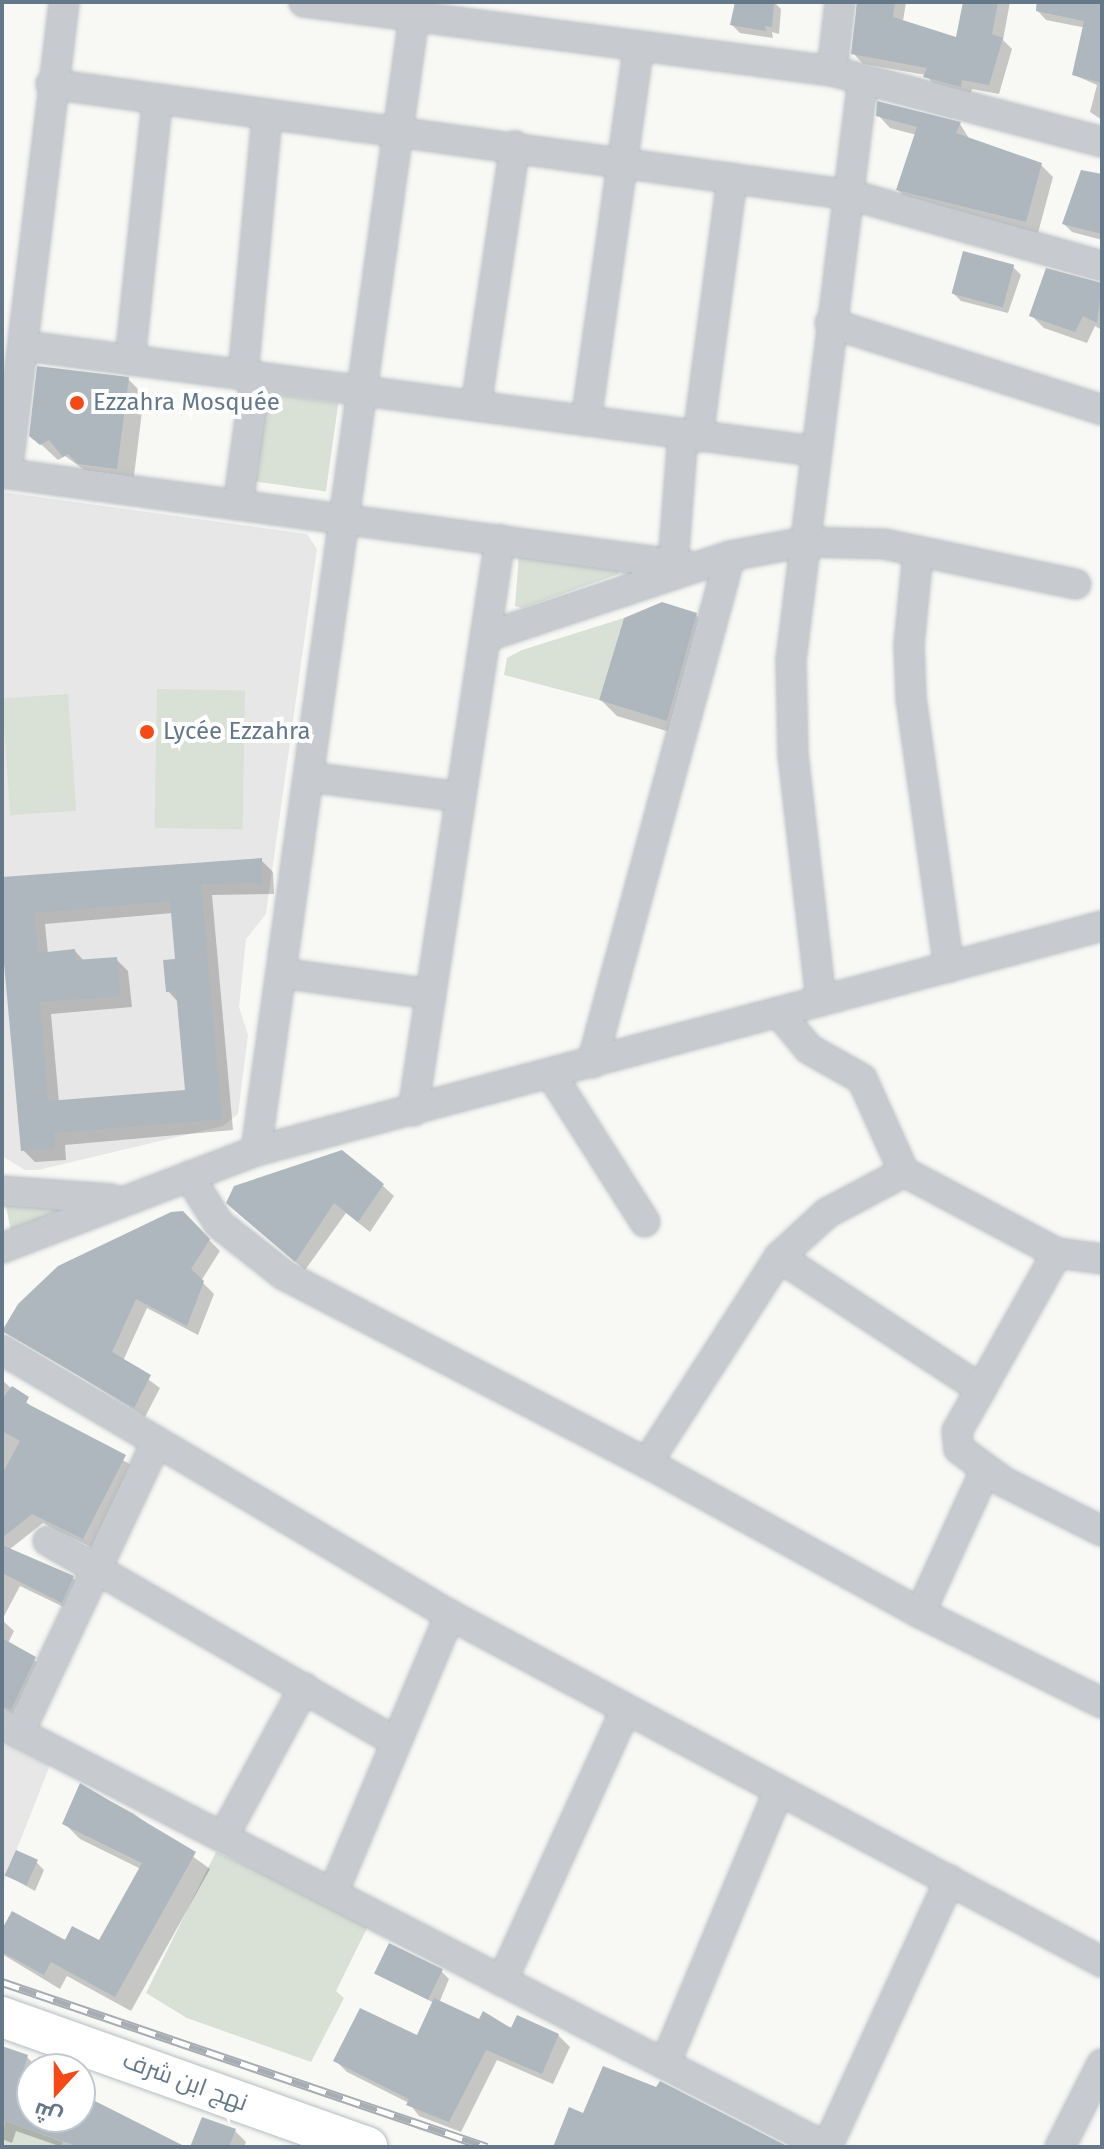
<!DOCTYPE html>
<meta charset="utf-8">
<style>
body{margin:0}
#map{position:relative;width:1104px;height:2149px;overflow:hidden;background:#f8f8f5;font-family:"Fira Sans",Cairo,sans-serif}
div>[style]{position:absolute}
.built>*{inset:0;background:#e6e7e6}
.green>*{inset:0;background:#d9e0d5;transform-origin:0 0}
.shadow>*{inset:0;background:#0003}
.building>*{inset:0;background:#aeb7bd;transform-origin:0 0}
.roads{filter:drop-shadow(0 0 2px #b7bdc2) drop-shadow(0 0 2px #b7bdc2)}
.minor>*{height:28px;margin:-14px;padding:0 14px;transform-origin:14px;border-radius:14px;background:#c7cbcf}
.secondary>*{height:40px;margin:-20px;padding:0 20px;transform-origin:20px;border-radius:20px;background:#fff}
.rail>*{height:9px;margin-top:-4.5px;transform-origin:0;background:repeating-linear-gradient(90deg,#fff 0 18px,#a7adb3 0 36px);box-sizing:border-box;border-block:2px solid #a7adb3}
.dots>*{width:22px;height:22px;translate:-50% -50%;box-sizing:border-box;border:4px solid #fff;border-radius:50%}
span{translate:-50% -50%;white-space:nowrap;text-align:center;line-height:1.15;-webkit-text-stroke:8px #fff;paint-order:stroke}
.poi-label{font-size:24px;color:#647889}
.left{translate:0 -50%;text-align:left}
.street-label{font-size:24px;color:#647889}
.frame{position:absolute;inset:0;border:4px solid #647889;pointer-events:none}
.north{position:absolute;left:16px;top:2053px;width:80px;height:80px;box-sizing:border-box;background:#fff;border:2px solid #c1c9d0;border-radius:50%;rotate:201deg;font-size:22px;font-weight:700;line-height:32px;text-align:center;color:#647889}
.north::after{content:'';display:block;margin:auto;width:28px;height:36px;background:#f54a17;clip-path:polygon(50% 0,100% 100%,50% 72%,0 100%)}
</style>
<div id="map">
<div class="built">
<div style="clip-path:polygon(2px 492px,307px 534px,317px 549px,266px 914px,246px 939px,239px 1007px,248px 1035px,238px 1114px,223px 1126px,38px 1170px,25px 1170px,2px 1156px)"></div>
<div style="clip-path:polygon(2px 1740px,50px 1765px,2px 1887px)"></div>
</div>
<div class="green">
<div style="left:265px;top:393px;width:74px;height:89px;rotate:8deg"></div>
<div style="clip-path:polygon(519px 555px,619px 568px,619px 574px,522px 608px,515px 606px)"></div>
<div style="clip-path:polygon(624px 618px,599px 700px,504px 675px,507px 658px,522px 650px)"></div>
<div style="left:157px;top:689px;width:88px;height:139px;rotate:1deg"></div>
<div style="left:68px;top:694px;width:117px;height:66px;rotate:86deg"></div>
<div style="clip-path:polygon(6px 1206px,66px 1207px,66px 1212px,11px 1232px)"></div>
<div style="clip-path:polygon(216px 1852px,370px 1922px,336px 1991px,344px 1998px,311px 2062px,187px 2018px,146px 1993px)"></div>
<div style="clip-path:polygon(5px 2121px,63px 2142px,61px 2147px,2px 2147px)"></div>
</div>
<div class="shadow">
<div style="clip-path:polygon(737px 2px,774px 2px,781px 9px,779px 34px,772px 32px,773px 38px,740px 33px,732px 25px)"></div>
<div style="clip-path:polygon(857px 2px,906px 2px,903px 21px,957px 40px,965px 2px,1010px 2px,1003px 40px,1012px 49px,999px 94px,972px 89px,970px 96px,936px 87px,926px 75px,863px 64px,853px 53px)"></div>
<div style="clip-path:polygon(1037px 2px,1102px 2px,1102px 31px,1046px 20px,1036px 9px)"></div>
<div style="clip-path:polygon(1102px 60px,1102px 120px,1090px 112px,1097px 85px,1074px 75px)"></div>
<div style="clip-path:polygon(878px 115px,960px 124px,970px 140px,1041px 165px,1053px 177px,1038px 233px,910px 202px,898px 190px,917px 135px,890px 128px)"></div>
<div style="clip-path:polygon(1102px 176px,1102px 240px,1072px 232px,1064px 224px)"></div>
<div style="clip-path:polygon(1013px 267px,1021px 275px,1008px 313px,961px 301px,953px 293px)"></div>
<div style="clip-path:polygon(1102px 284px,1102px 330px,1095px 326px,1087px 343px,1044px 328px,1032px 316px)"></div>
<div style="clip-path:polygon(128px 379px,144px 395px,133px 484px,97px 479px,65px 456px,58px 460px,31px 435px)"></div>
<div style="clip-path:polygon(696px 615px,712px 631px,683px 736px,617px 716px,601px 700px)"></div>
<div style="clip-path:polygon(evenodd,261px 860px,273px 872px,274px 894px,212px 895px,233px 1130px,65px 1145px,66px 1160px,35px 1162px,23px 1150px,2px 879px,261px 860px,173px 913px,177px 961px,168px 991px,179px 1003px,187px 1091px,59px 1102px,51px 1014px,132px 1007px,128px 971px,116px 959px,85px 962px,75px 951px,48px 954px,45px 924px,173px 913px)"></div>
<div style="clip-path:polygon(383px 1186px,394px 1196px,370px 1232px,346px 1213px,305px 1270px,239px 1214px)"></div>
<div style="clip-path:polygon(182px 1213px,220px 1251px,201px 1281px,214px 1294px,198px 1335px,147px 1308px,123px 1361px,160px 1388px,145px 1417px,5px 1330px)"></div>
<div style="clip-path:polygon(2px 1380px,36px 1411px,135px 1467px,93px 1548px,43px 1523px,10px 1549px,73px 1578px,83px 1587px,72px 1611px,20px 1586px,2px 1620px,14px 1631px,8px 1643px,45px 1668px,21px 1718px,2px 1708px)"></div>
<div style="clip-path:polygon(81px 1786px,133px 1813px,210px 1869px,131px 2011px,67px 1976px,60px 1989px,2px 1954px,2px 1933px,99px 1943px,141px 1869px,80px 1839px,64px 1823px)"></div>
<div style="clip-path:polygon(36px 1862px,44px 1870px,35px 1891px,8px 1876px)"></div>
<div style="clip-path:polygon(441px 1971px,449px 1979px,439px 2003px,480px 2022px,558px 2035px,570px 2047px,553px 2084px,497px 2060px,461px 2132px,419px 2116px,409px 2103px,347px 2072px,335px 2060px,418px 2038px,434px 2003px,377px 1973px)"></div>
<div style="clip-path:polygon(2px 2048px,27px 2057px,38px 2068px,32px 2069px,32px 2117px,80px 2117px,80px 2100px,181px 2147px,62px 2147px,16px 2131px,12px 2143px,2px 2139px)"></div>
<div style="clip-path:polygon(235px 2131px,246px 2142px,244px 2147px,192px 2147px)"></div>
</div>
<div class="building">
<div style="clip-path:polygon(735px 2px,774px 2px,772px 27px,765px 26px,766px 31px,730px 25px)"></div>
<div style="clip-path:polygon(857px 2px,895px 2px,893px 17px,956px 37px,963px 2px,998px 2px,992px 34px,1003px 38px,989px 85px,962px 80px,961px 87px,923px 77px,927px 68px,851px 54px)"></div>
<div style="clip-path:polygon(1037px 2px,1102px 2px,1102px 83px,1072px 75px,1084px 21px,1036px 11px)"></div>
<div style="clip-path:polygon(877px 101px,961px 122px,956px 133px,1042px 163px,1026px 222px,896px 190px,917px 127px,876px 116px)"></div>
<div style="clip-path:polygon(1081px 170px,1102px 174px,1102px 234px,1062px 224px)"></div>
<div style="left:963px;top:251px;width:53px;height:44px;rotate:15deg"></div>
<div style="clip-path:polygon(1046px 268px,1102px 283px,1097px 323px,1083px 316px,1075px 332px,1029px 316px)"></div>
<div style="clip-path:polygon(37px 366px,129px 377px,117px 469px,78px 464px,68px 454px,63px 457px,49px 440px,40px 445px,29px 436px)"></div>
<div style="clip-path:polygon(662px 602px,697px 613px,667px 721px,599px 700px,624px 618px)"></div>
<div style="clip-path:polygon(evenodd,262px 858px,262px 883px,201px 884px,222px 1119px,54px 1133px,55px 1148px,21px 1151px,2px 941px,2px 877px,262px 858px,170px 901px,175px 959px,163px 960px,166px 992px,176px 991px,185px 1090px,48px 1101px,40px 1002px,121px 996px,117px 957px,76px 960px,75px 949px,38px 953px,34px 913px,170px 901px)"></div>
<div style="clip-path:polygon(342px 1150px,384px 1184px,358px 1222px,334px 1203px,295px 1262px,226px 1203px,234px 1186px)"></div>
<div style="clip-path:polygon(183px 1211px,210px 1239px,191px 1269px,204px 1281px,187px 1326px,136px 1299px,112px 1352px,151px 1375px,134px 1408px,2px 1331px,18px 1304px,58px 1266px,171px 1212px)"></div>
<div style="clip-path:polygon(12px 1386px,29px 1397px,26px 1403px,126px 1455px,83px 1539px,32px 1514px,2px 1538px,2px 1474px,20px 1441px,2px 1431px,2px 1399px)"></div>
<div style="clip-path:polygon(2px 1545px,74px 1576px,62px 1603px,2px 1573px)"></div>
<div style="clip-path:polygon(2px 1638px,36px 1657px,11px 1710px,2px 1707px)"></div>
<div style="clip-path:polygon(80px 1783px,196px 1852px,115px 1997px,51px 1962px,44px 1975px,2px 1952px,2px 1929px,12px 1911px,65px 1940px,72px 1926px,99px 1940px,142px 1863px,62px 1824px)"></div>
<div style="left:16px;top:1850px;width:24px;height:28px;rotate:24deg"></div>
<div style="left:389px;top:1943px;width:60px;height:34px;rotate:26deg"></div>
<div style="clip-path:polygon(434px 1998px,479px 2019px,483px 2011px,511px 2028px,517px 2015px,559px 2034px,542px 2074px,486px 2050px,449px 2122px,406px 2105px,409px 2099px,333px 2061px,360px 2008px,417px 2035px)"></div>
<div style="clip-path:polygon(2px 2046px,28px 2055px,23px 2072px,32px 2075px,32px 2117px,85px 2117px,93px 2100px,186px 2147px,79px 2147px,2px 2120px)"></div>
<div style="clip-path:polygon(603px 2066px,656px 2087px,660px 2081px,789px 2147px,553px 2147px,569px 2107px,583px 2113px)"></div>
<div style="clip-path:polygon(202px 2117px,236px 2129px,229px 2147px,190px 2147px)"></div>
</div>
<div class="roads">
<div class="minor">
<div style="left:304px;top:2px;width:532px;rotate:7.45deg"></div>
<div style="left:832px;top:71px;width:279px;rotate:14.7deg"></div>
<div style="left:832px;top:71px;width:69px;rotate:-83.4deg"></div>
<div style="left:51px;top:84px;width:808px;rotate:7.9deg"></div>
<div style="left:851px;top:195px;width:261px;rotate:15.8deg"></div>
<div style="left:830px;top:323px;width:286px;rotate:17.7deg"></div>
<div style="left:26px;top:346px;width:795px;rotate:7.59deg"></div>
<div style="left:130px;top:360px;width:258px;rotate:-84deg"></div>
<div style="left:243px;top:375px;width:261px;rotate:-84.7deg"></div>
<div style="left:476px;top:406px;width:263px;rotate:-81.5deg"></div>
<div style="left:586px;top:421px;width:379px;rotate:-82deg"></div>
<div style="left:698px;top:437px;width:261px;rotate:-82.5deg"></div>
<div style="left:2px;top:473px;width:699px;rotate:7.72deg"></div>
<div style="left:7px;top:474px;width:475px;rotate:-83.1deg"></div>
<div style="left:238px;top:505px;width:129px;rotate:-82deg"></div>
<div style="left:918px;top:553px;width:92px;rotate:95.6deg"></div>
<div style="left:909px;top:645px;width:53px;rotate:87.8deg"></div>
<div style="left:911px;top:698px;width:272px;rotate:82deg"></div>
<div style="left:673px;top:564px;width:130px;rotate:-85.6deg"></div>
<div style="left:485px;top:637px;width:258px;rotate:-18.3deg"></div>
<div style="left:730px;top:556px;width:76px;rotate:-10.6deg"></div>
<div style="left:805px;top:542px;width:79px;rotate:1.5deg"></div>
<div style="left:884px;top:544px;width:196px;rotate:11.8deg"></div>
<div style="left:309px;top:777px;width:153px;rotate:7.5deg"></div>
<div style="left:281px;top:973px;width:151px;rotate:8deg"></div>
<div style="left:821px;top:1000px;width:246px;rotate:-96.5deg"></div>
<div style="left:793px;top:756px;width:96px;rotate:-91.2deg"></div>
<div style="left:791px;top:660px;width:585px;rotate:-82.94deg"></div>
<div style="left:778px;top:1012px;width:48px;rotate:50deg"></div>
<div style="left:809px;top:1049px;width:61px;rotate:29.5deg"></div>
<div style="left:862px;top:1079px;width:102px;rotate:65.7deg"></div>
<div style="left:904px;top:1172px;width:173px;rotate:27.9deg"></div>
<div style="left:1057px;top:1253px;width:45px;rotate:7.6deg"></div>
<div style="left:592px;top:1063px;width:525px;rotate:-74.77deg"></div>
<div style="left:551px;top:1074px;width:175px;rotate:57.6deg"></div>
<div style="left:413px;top:1111px;width:578px;rotate:-81.34deg"></div>
<div style="left:256px;top:1151px;width:1160px;rotate:-82.07deg"></div>
<div style="left:189px;top:1176px;width:57px;rotate:58deg"></div>
<div style="left:219px;top:1224px;width:83px;rotate:38.1deg"></div>
<div style="left:284px;top:1275px;width:409px;rotate:27.4deg"></div>
<div style="left:647px;top:1463px;width:311px;rotate:28.8deg"></div>
<div style="left:920px;top:1613px;width:203px;rotate:26.3deg"></div>
<div style="left:2px;top:1191px;width:110px;rotate:4.2deg"></div>
<div style="left:2px;top:1248px;width:272px;rotate:-20.9deg"></div>
<div style="left:256px;top:1151px;width:875px;rotate:-14.89deg"></div>
<div style="left:779px;top:1257px;width:65px;rotate:-42.5deg"></div>
<div style="left:827px;top:1213px;width:87px;rotate:-28deg"></div>
<div style="left:2px;top:1350px;width:521px;rotate:30.61deg"></div>
<div style="left:450px;top:1615px;width:739px;rotate:28.02deg"></div>
<div style="left:981px;top:1389px;width:156px;rotate:-60.8deg"></div>
<div style="left:647px;top:1463px;width:245px;rotate:-57.3deg"></div>
<div style="left:779px;top:1257px;width:241px;rotate:33.2deg"></div>
<div style="left:981px;top:1389px;width:48px;rotate:119.7deg"></div>
<div style="left:957px;top:1431px;width:18px;rotate:84deg"></div>
<div style="left:959px;top:1449px;width:56px;rotate:36.3deg"></div>
<div style="left:1004px;top:1482px;width:110px;rotate:26.6deg"></div>
<div style="left:48px;top:1541px;width:402px;rotate:30deg"></div>
<div style="left:920px;top:1613px;width:158px;rotate:-65.4deg"></div>
<div style="left:2px;top:1724px;width:926px;rotate:27.17deg"></div>
<div style="left:19px;top:1733px;width:318px;rotate:-64.7deg"></div>
<div style="left:223px;top:1837px;width:170px;rotate:-61.5deg"></div>
<div style="left:333px;top:1893px;width:302px;rotate:-67.2deg"></div>
<div style="left:502px;top:1981px;width:297px;rotate:-65.5deg"></div>
<div style="left:665px;top:2064px;width:295px;rotate:-67.4deg"></div>
<div style="left:827px;top:2147px;width:294px;rotate:-65.3deg"></div>
<div style="left:1060px;top:2147px;width:93px;rotate:-63.2deg"></div>
</div>
<div class="secondary">
<div style="left:2px;top:2017px;width:388px;rotate:19.6deg"></div>
</div>
</div>
<div class="rail">
<div style="left:2px;top:1982px;width:512px;rotate:18.79deg"></div>
</div>
<div class="dots">
<div style="left:77px;top:403px;background:#f54a17"></div>
<div style="left:147px;top:732px;background:#f54a17"></div>
</div>
<div class="poi-label">
<span class="left" style="left:93px;top:403px">Ezzahra Mosquée</span>
<span class="left" style="left:163px;top:732px">Lycée Ezzahra</span>
</div>
<div class="street-label">
<span style="left:185px;top:2082px;rotate:20deg">نهج ابن شرف</span>
</div>
<div class="frame"></div>
<div class="north">ش</div>
</div>
